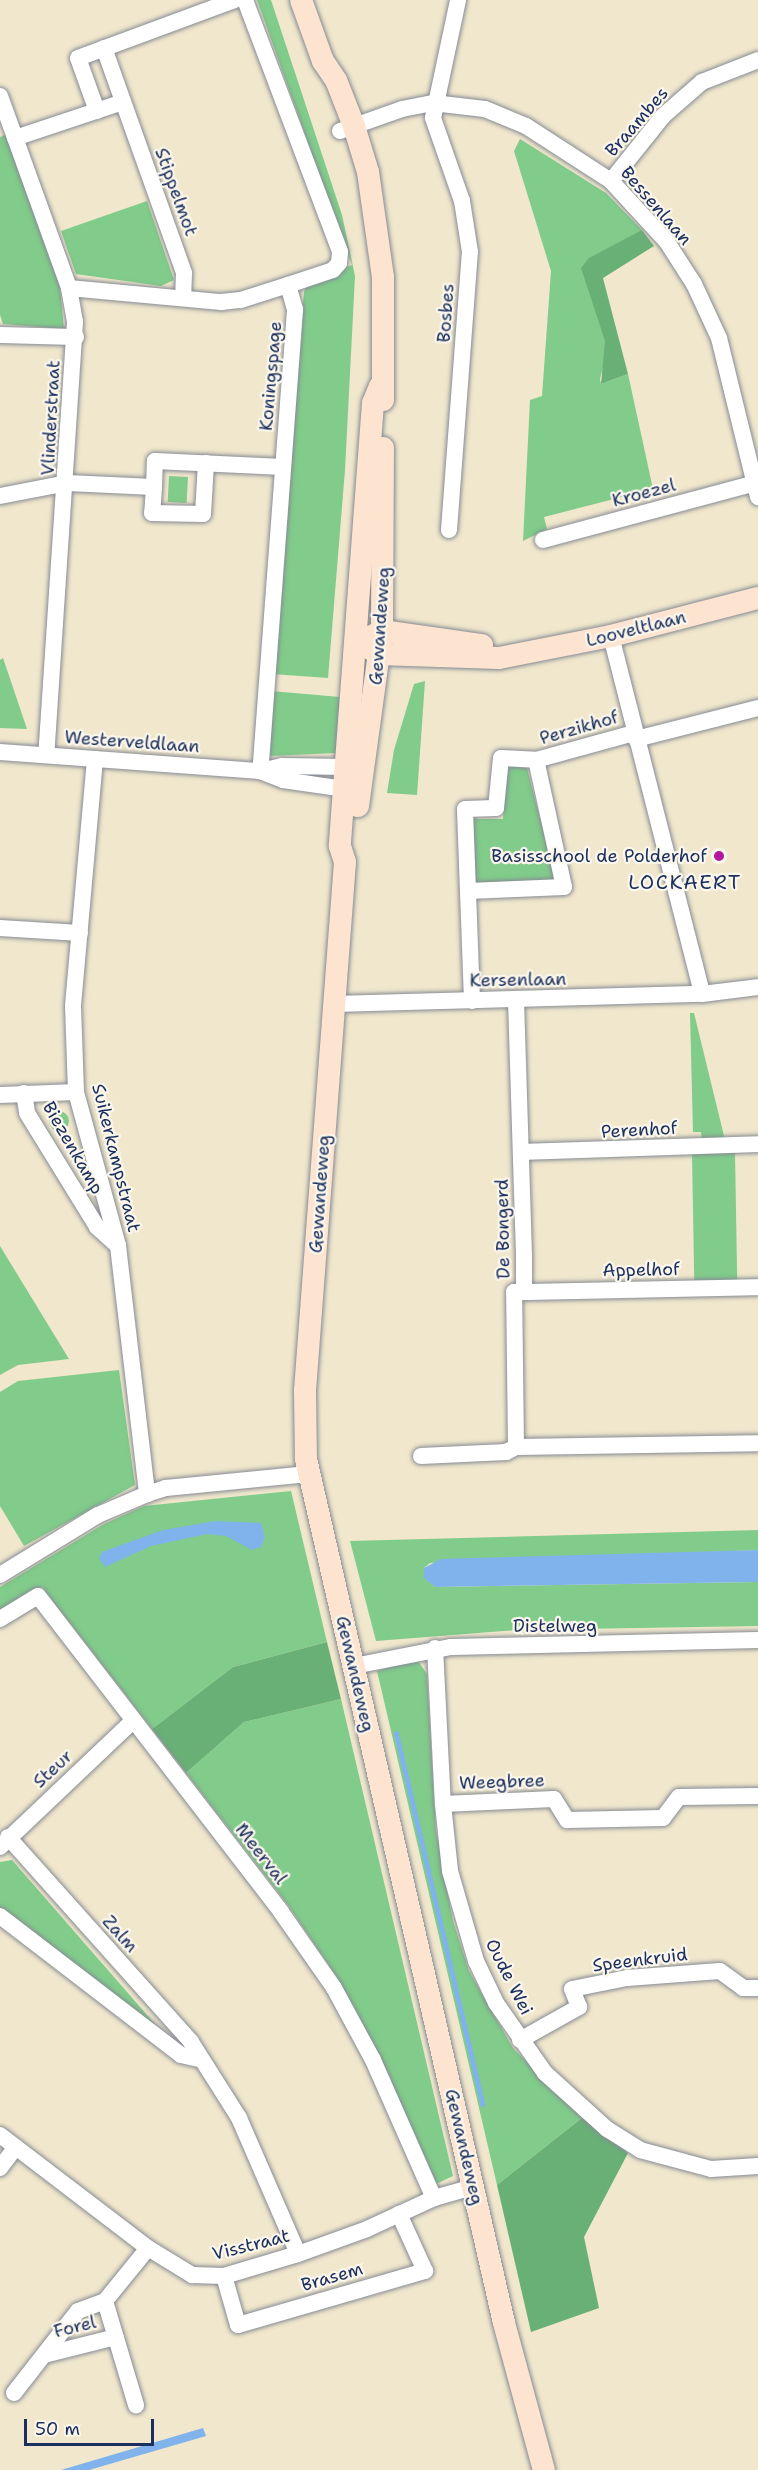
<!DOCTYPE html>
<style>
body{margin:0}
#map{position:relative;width:758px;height:2470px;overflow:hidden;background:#f0e7cc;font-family:"Shantell Sans",sans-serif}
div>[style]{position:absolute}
.green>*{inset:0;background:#81cc8a;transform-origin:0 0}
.round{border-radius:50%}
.forest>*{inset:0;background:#68b076}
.water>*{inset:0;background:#80b2ec}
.stream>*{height:5px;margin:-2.5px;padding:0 2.5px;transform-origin:2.5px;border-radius:2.5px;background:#80b2ec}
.roads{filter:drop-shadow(0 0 2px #868b95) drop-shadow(0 0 2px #868b95)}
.street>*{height:16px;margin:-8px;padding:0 8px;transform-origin:8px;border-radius:8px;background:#fff}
.secondary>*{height:22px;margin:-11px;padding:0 11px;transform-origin:11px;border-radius:11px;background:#fde4d1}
.dots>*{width:16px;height:16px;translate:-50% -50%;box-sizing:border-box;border:3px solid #fbf7ec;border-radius:50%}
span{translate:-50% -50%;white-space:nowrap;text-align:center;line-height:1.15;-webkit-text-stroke:4.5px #fbf7ec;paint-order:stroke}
.street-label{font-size:18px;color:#1b2f5e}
.poi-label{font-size:18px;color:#1b2f5e}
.right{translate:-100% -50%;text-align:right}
.neighbourhood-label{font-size:20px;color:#1b2f5e;letter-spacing:1.5px}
.scale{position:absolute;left:24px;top:2419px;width:130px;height:27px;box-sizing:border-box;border:3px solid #1b2f5e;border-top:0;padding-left:8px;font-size:18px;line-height:21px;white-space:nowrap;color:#1b2f5e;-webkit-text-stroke:4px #fbf7ec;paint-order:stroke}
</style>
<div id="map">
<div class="green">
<div style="clip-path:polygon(257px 0,271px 0,342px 215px,355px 276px,345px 470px,328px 678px,272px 674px,304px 292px,308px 282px,352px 265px)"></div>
<div style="clip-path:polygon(7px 134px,59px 277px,64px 329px,3px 324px,0 315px,0 137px)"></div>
<div style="clip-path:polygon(520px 139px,606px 193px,642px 230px,602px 258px,606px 355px,600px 379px,601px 384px,628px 374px,653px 489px,544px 517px,547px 529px,523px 541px,530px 400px,542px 396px,551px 271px,514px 151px)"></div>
<div style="clip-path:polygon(147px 201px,174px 280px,161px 286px,76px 274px,61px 231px)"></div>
<div style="left:169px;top:476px;width:19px;height:26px;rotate:3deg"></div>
<div style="clip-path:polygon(3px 658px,27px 729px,0 728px,0 660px)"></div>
<div style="clip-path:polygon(425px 681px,417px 795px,387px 793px,394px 750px,414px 684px)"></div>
<div style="clip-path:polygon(271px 691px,340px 697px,336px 753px,269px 756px)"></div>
<div style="clip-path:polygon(507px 766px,527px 768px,557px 885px,473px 888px,470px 819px,503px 819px)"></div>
<div style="clip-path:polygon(690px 1013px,694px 1013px,725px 1140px,702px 1140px,701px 1132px,693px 1132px)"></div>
<div class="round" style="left:49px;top:1111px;width:20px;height:20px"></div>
<div style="left:735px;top:1153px;width:131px;height:43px;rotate:89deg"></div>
<div style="clip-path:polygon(0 1246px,69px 1359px,18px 1365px,0 1375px)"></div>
<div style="clip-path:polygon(119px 1370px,135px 1485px,24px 1546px,0 1506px,0 1392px,18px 1381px)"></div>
<div style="clip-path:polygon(291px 1491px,327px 1642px,233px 1667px,152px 1729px,42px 1587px,0 1612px,0 1587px,104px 1524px,144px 1506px)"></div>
<div style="clip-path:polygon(758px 1530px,758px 1550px,430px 1563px,424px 1568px,425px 1578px,435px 1587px,758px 1582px,758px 1626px,517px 1630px,376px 1641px,350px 1541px)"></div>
<div style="clip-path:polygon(406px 1661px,418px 1661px,427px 1674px,436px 1831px,453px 1921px,469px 1971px,513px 2048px,582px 2118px,497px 2185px,377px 1671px)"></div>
<div style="clip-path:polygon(341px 1699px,453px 2176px,436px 2184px,380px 2056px,336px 1976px,288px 1905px,186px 1773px,244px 1722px)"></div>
<div style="clip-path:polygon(12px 1860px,168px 2039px,0 1911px,0 1862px)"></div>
</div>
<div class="forest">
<div style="clip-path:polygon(642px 230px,654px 246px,603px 278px,628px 374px,601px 384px,605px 341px,581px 268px,589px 258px)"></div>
<div style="clip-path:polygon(327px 1642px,341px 1699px,244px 1722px,186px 1773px,152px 1729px,233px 1667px)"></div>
<div style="clip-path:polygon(582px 2118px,628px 2153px,584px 2237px,599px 2308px,531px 2332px,497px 2185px)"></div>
</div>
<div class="water">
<div style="clip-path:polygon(216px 1521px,261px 1523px,265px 1537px,261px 1547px,252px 1550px,226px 1536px,207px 1534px,151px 1546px,105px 1567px,99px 1558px,102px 1552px,163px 1530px)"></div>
<div style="clip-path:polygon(758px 1550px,758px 1582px,435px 1587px,424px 1578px,424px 1568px,441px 1559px)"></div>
<div style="clip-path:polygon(203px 2428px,206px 2436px,89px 2470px,61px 2470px)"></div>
</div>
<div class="stream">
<div style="left:396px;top:1733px;width:381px;rotate:76.9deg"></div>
</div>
<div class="roads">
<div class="street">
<div style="left:245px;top:0;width:269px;rotate:69.3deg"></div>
<div style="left:340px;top:252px;width:11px;rotate:95deg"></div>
<div style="left:339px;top:263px;width:9px;rotate:131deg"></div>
<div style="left:333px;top:270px;width:47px;rotate:161.6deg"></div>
<div style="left:288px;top:285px;width:26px;rotate:74deg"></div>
<div style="left:295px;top:310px;width:462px;rotate:94.3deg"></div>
<div style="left:104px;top:48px;width:239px;rotate:70.4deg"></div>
<div style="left:184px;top:273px;width:24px;rotate:92deg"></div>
<div style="left:0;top:96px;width:204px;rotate:70.2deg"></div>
<div style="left:69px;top:288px;width:35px;rotate:80deg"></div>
<div style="left:75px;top:322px;width:434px;rotate:93.8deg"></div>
<div style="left:97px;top:111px;width:56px;rotate:-109.7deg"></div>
<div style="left:78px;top:58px;width:167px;rotate:-20.3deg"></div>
<div style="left:340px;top:131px;width:66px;rotate:-19.5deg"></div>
<div style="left:402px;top:109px;width:32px;rotate:-11deg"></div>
<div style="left:433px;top:103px;width:52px;rotate:6.6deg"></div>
<div style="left:485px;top:109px;width:44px;rotate:22.5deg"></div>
<div style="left:526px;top:126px;width:101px;rotate:32.9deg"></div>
<div style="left:611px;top:181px;width:83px;rotate:47.4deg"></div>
<div style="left:667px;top:242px;width:50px;rotate:57.3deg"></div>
<div style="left:694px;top:284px;width:60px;rotate:65.2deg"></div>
<div style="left:719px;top:338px;width:164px;rotate:76.2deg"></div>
<div style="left:15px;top:138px;width:114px;rotate:-18.4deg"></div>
<div style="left:611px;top:181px;width:83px;rotate:-51.3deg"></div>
<div style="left:663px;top:116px;width:52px;rotate:-41.1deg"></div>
<div style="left:702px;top:82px;width:60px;rotate:-21.4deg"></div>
<div style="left:69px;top:288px;width:153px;rotate:5.3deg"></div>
<div style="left:221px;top:302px;width:20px;rotate:-6deg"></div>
<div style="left:241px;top:300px;width:49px;rotate:-17.7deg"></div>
<div style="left:0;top:335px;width:76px;rotate:1.5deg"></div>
<div style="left:154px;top:487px;width:26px;rotate:94deg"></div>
<div style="left:152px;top:513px;width:51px;rotate:1.1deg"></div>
<div style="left:203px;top:514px;width:51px;rotate:-86.6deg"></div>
<div style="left:0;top:496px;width:68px;rotate:-11deg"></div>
<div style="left:67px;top:483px;width:87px;rotate:2.6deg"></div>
<div style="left:154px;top:487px;width:26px;rotate:-88deg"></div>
<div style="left:155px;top:461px;width:128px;rotate:2.7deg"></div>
<div style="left:449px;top:530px;width:279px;rotate:-85.7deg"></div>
<div style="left:470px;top:252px;width:52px;rotate:-98.9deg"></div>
<div style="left:462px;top:201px;width:88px;rotate:-109.3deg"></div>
<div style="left:433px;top:118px;width:121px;rotate:-78deg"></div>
<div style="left:543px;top:540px;width:220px;rotate:-15deg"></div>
<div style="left:611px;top:636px;width:369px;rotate:75.7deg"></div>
<div style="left:636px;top:739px;width:126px;rotate:-14.3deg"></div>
<div style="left:0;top:752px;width:261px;rotate:4.2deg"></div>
<div style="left:260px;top:771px;width:25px;rotate:21deg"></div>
<div style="left:283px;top:780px;width:63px;rotate:8.3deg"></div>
<div style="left:345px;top:789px;width:16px;rotate:-22deg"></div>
<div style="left:360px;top:783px;width:21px;rotate:-129deg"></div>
<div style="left:347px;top:767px;width:65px;rotate:-179.1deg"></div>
<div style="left:282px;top:766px;width:23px;rotate:167deg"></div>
<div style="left:95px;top:759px;width:248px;rotate:95.1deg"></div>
<div style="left:73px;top:1006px;width:86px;rotate:88deg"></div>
<div style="left:76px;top:1092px;width:160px;rotate:74.7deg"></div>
<div style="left:118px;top:1246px;width:250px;rotate:83.3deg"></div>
<div style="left:468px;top:891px;width:96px;rotate:-2.4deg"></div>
<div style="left:564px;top:887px;width:130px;rotate:-102.4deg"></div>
<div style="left:0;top:928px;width:80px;rotate:3.6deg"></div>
<div style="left:472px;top:1001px;width:192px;rotate:-92.1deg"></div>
<div style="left:465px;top:809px;width:31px;rotate:-2deg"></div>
<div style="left:496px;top:808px;width:50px;rotate:-84.3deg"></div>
<div style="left:501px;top:758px;width:35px;rotate:3deg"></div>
<div style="left:536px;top:760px;width:102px;rotate:-15.4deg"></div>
<div style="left:334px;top:1004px;width:368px;rotate:-1.6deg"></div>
<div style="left:702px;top:994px;width:56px;rotate:-7.1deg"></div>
<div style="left:24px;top:1093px;width:20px;rotate:81deg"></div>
<div style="left:27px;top:1113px;width:134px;rotate:58.4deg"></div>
<div style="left:97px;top:1227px;width:28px;rotate:42deg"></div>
<div style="left:0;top:1095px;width:76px;rotate:-2.3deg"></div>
<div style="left:521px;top:1152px;width:237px;rotate:-1.9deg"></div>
<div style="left:524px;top:1292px;width:234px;rotate:-1.2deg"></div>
<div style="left:516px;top:1447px;width:155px;rotate:-90.7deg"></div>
<div style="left:514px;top:1292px;width:10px"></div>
<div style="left:524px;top:1292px;width:37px;rotate:-90deg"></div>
<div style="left:524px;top:1255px;width:255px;rotate:-91.8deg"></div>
<div style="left:421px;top:1456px;width:85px;rotate:-2.7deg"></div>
<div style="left:506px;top:1452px;width:11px;rotate:-27deg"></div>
<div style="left:516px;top:1447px;width:242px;rotate:-0.9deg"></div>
<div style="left:0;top:1575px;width:115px;rotate:-31.5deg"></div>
<div style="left:98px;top:1515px;width:53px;rotate:-23.2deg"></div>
<div style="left:147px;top:1494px;width:20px;rotate:-18deg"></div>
<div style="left:166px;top:1488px;width:143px;rotate:-5.6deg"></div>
<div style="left:0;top:1619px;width:44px;rotate:-31.2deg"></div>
<div style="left:38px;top:1596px;width:399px;rotate:52.4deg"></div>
<div style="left:281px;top:1912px;width:93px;rotate:55.1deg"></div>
<div style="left:334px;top:1988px;width:82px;rotate:61.6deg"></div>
<div style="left:373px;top:2060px;width:151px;rotate:66.2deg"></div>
<div style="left:435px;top:1648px;width:156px;rotate:87.1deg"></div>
<div style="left:443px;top:1804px;width:67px;rotate:84deg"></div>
<div style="left:450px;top:1871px;width:94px;rotate:73.9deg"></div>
<div style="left:476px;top:1961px;width:47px;rotate:64.5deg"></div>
<div style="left:496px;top:2003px;width:85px;rotate:55deg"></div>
<div style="left:545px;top:2073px;width:84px;rotate:42.1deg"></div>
<div style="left:607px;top:2129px;width:39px;rotate:32deg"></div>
<div style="left:640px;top:2150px;width:73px;rotate:15deg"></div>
<div style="left:711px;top:2169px;width:47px;rotate:-3.7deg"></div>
<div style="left:354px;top:1666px;width:99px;rotate:-11.1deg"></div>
<div style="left:451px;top:1647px;width:307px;rotate:-1.3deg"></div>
<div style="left:443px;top:1804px;width:111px;rotate:-2.6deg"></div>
<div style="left:554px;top:1799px;width:25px;rotate:58deg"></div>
<div style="left:567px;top:1820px;width:96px;rotate:-1.2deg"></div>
<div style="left:663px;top:1818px;width:26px;rotate:-53deg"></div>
<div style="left:679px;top:1797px;width:79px;rotate:-0.7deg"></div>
<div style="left:8px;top:1837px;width:275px;rotate:48.2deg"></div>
<div style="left:191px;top:2042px;width:90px;rotate:57.7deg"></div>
<div style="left:239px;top:2118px;width:148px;rotate:66.5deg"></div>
<div style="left:0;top:1847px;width:183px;rotate:-43.5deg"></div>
<div style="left:0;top:1916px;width:228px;rotate:37.5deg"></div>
<div style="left:181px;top:2055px;width:18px;rotate:13deg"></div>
<div style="left:520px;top:2040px;width:68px;rotate:-29.2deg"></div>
<div style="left:579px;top:2007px;width:19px;rotate:-111deg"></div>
<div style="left:572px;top:1989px;width:56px;rotate:-11.3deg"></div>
<div style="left:627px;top:1978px;width:93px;rotate:-4.3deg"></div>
<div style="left:720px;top:1971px;width:29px;rotate:36deg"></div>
<div style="left:743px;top:1988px;width:15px"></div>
<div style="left:0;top:2135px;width:186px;rotate:37.4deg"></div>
<div style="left:148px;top:2248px;width:52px;rotate:31.5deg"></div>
<div style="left:192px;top:2275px;width:32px;rotate:2deg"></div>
<div style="left:224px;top:2276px;width:77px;rotate:-16.6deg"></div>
<div style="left:298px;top:2254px;width:73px;rotate:-19.9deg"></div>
<div style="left:367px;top:2229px;width:74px;rotate:-24.8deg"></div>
<div style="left:434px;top:2198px;width:41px;rotate:-15.8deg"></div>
<div style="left:0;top:2168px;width:26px;rotate:-53deg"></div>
<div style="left:224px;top:2276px;width:51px;rotate:74.1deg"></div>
<div style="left:238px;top:2325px;width:195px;rotate:-16.1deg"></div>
<div style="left:425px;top:2271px;width:63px;rotate:-114.5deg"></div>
<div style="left:105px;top:2301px;width:109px;rotate:73.4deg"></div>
<div style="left:44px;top:2355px;width:74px;rotate:-14deg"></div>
<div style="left:14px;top:2393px;width:104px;rotate:-52deg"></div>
<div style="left:78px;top:2311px;width:29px;rotate:-20deg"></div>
<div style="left:105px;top:2301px;width:68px;rotate:-50.9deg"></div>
</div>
<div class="secondary">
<div style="left:301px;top:0;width:65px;rotate:70.2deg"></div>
<div style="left:323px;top:61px;width:23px;rotate:56deg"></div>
<div style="left:336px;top:80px;width:49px;rotate:68.6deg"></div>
<div style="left:354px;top:126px;width:48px;rotate:73.1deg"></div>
<div style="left:368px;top:172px;width:106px;rotate:81.9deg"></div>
<div style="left:383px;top:277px;width:123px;rotate:90deg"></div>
<div style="left:380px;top:386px;width:18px;rotate:112deg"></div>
<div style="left:373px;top:403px;width:444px;rotate:94.3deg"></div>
<div style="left:340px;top:846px;width:17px;rotate:73deg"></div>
<div style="left:345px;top:862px;width:530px;rotate:94.33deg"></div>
<div style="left:305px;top:1390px;width:69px;rotate:89.2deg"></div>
<div style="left:306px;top:1459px;width:886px;rotate:77.09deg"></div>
<div style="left:504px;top:2323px;width:152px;rotate:74.8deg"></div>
<div style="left:370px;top:637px;width:13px;rotate:-27deg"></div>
<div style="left:382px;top:631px;width:101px;rotate:8deg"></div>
<div style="left:367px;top:647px;width:14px;rotate:30deg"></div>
<div style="left:379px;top:654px;width:120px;rotate:1.9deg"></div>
<div style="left:499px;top:658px;width:114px;rotate:-11.1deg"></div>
<div style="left:611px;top:636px;width:152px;rotate:-14.5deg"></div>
<div style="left:358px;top:806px;width:177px;rotate:-82.2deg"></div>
<div style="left:382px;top:631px;width:183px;rotate:-89.7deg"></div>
</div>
</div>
<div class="dots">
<div style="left:719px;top:856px;background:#b5179e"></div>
</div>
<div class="street-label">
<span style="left:637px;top:122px;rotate:-49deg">Braambes</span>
<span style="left:176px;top:192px;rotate:70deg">Stippelmot</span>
<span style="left:656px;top:206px;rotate:49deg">Bessenlaan</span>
<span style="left:446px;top:313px;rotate:-86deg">Bosbes</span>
<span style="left:271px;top:376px;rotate:-85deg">Koningspage</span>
<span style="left:51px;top:418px;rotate:-87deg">Vlinderstraat</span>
<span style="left:644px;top:493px;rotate:-15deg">Kroezel</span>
<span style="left:380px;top:626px;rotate:-86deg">Gewandeweg</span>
<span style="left:636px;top:629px;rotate:-14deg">Looveltlaan</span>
<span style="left:579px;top:728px;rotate:-16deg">Perzikhof</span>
<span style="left:132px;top:742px;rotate:4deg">Westerveldlaan</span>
<span style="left:518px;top:980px;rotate:-1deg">Kersenlaan</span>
<span style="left:639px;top:1130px;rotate:-3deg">Perenhof</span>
<span style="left:73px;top:1148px;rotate:60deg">Biezenkamp</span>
<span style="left:116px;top:1158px;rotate:76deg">Suikerkampstraat</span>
<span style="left:320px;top:1194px;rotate:-86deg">Gewandeweg</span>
<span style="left:503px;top:1229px;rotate:-91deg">De Bongerd</span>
<span style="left:641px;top:1270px;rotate:-1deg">Appelhof</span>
<span style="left:555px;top:1626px">Distelweg</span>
<span style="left:355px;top:1674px;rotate:77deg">Gewandeweg</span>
<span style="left:53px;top:1769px;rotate:-43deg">Steur</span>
<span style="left:502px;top:1782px;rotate:-2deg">Weegbree</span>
<span style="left:261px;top:1854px;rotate:52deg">Meerval</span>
<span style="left:120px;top:1934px;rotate:48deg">Zalm</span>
<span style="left:640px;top:1960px;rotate:-7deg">Speenkruid</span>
<span style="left:509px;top:1977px;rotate:63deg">Oude Wei</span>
<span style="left:464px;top:2147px;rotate:77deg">Gewandeweg</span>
<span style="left:251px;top:2245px;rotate:-14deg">Visstraat</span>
<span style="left:332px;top:2277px;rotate:-16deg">Brasem</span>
<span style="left:75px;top:2327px;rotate:-14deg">Forel</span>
</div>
<div class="poi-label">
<span class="right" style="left:707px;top:856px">Basisschool de Polderhof</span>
</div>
<div class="neighbourhood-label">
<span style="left:685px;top:882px">LOCKAERT</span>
</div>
<div class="scale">50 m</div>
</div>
